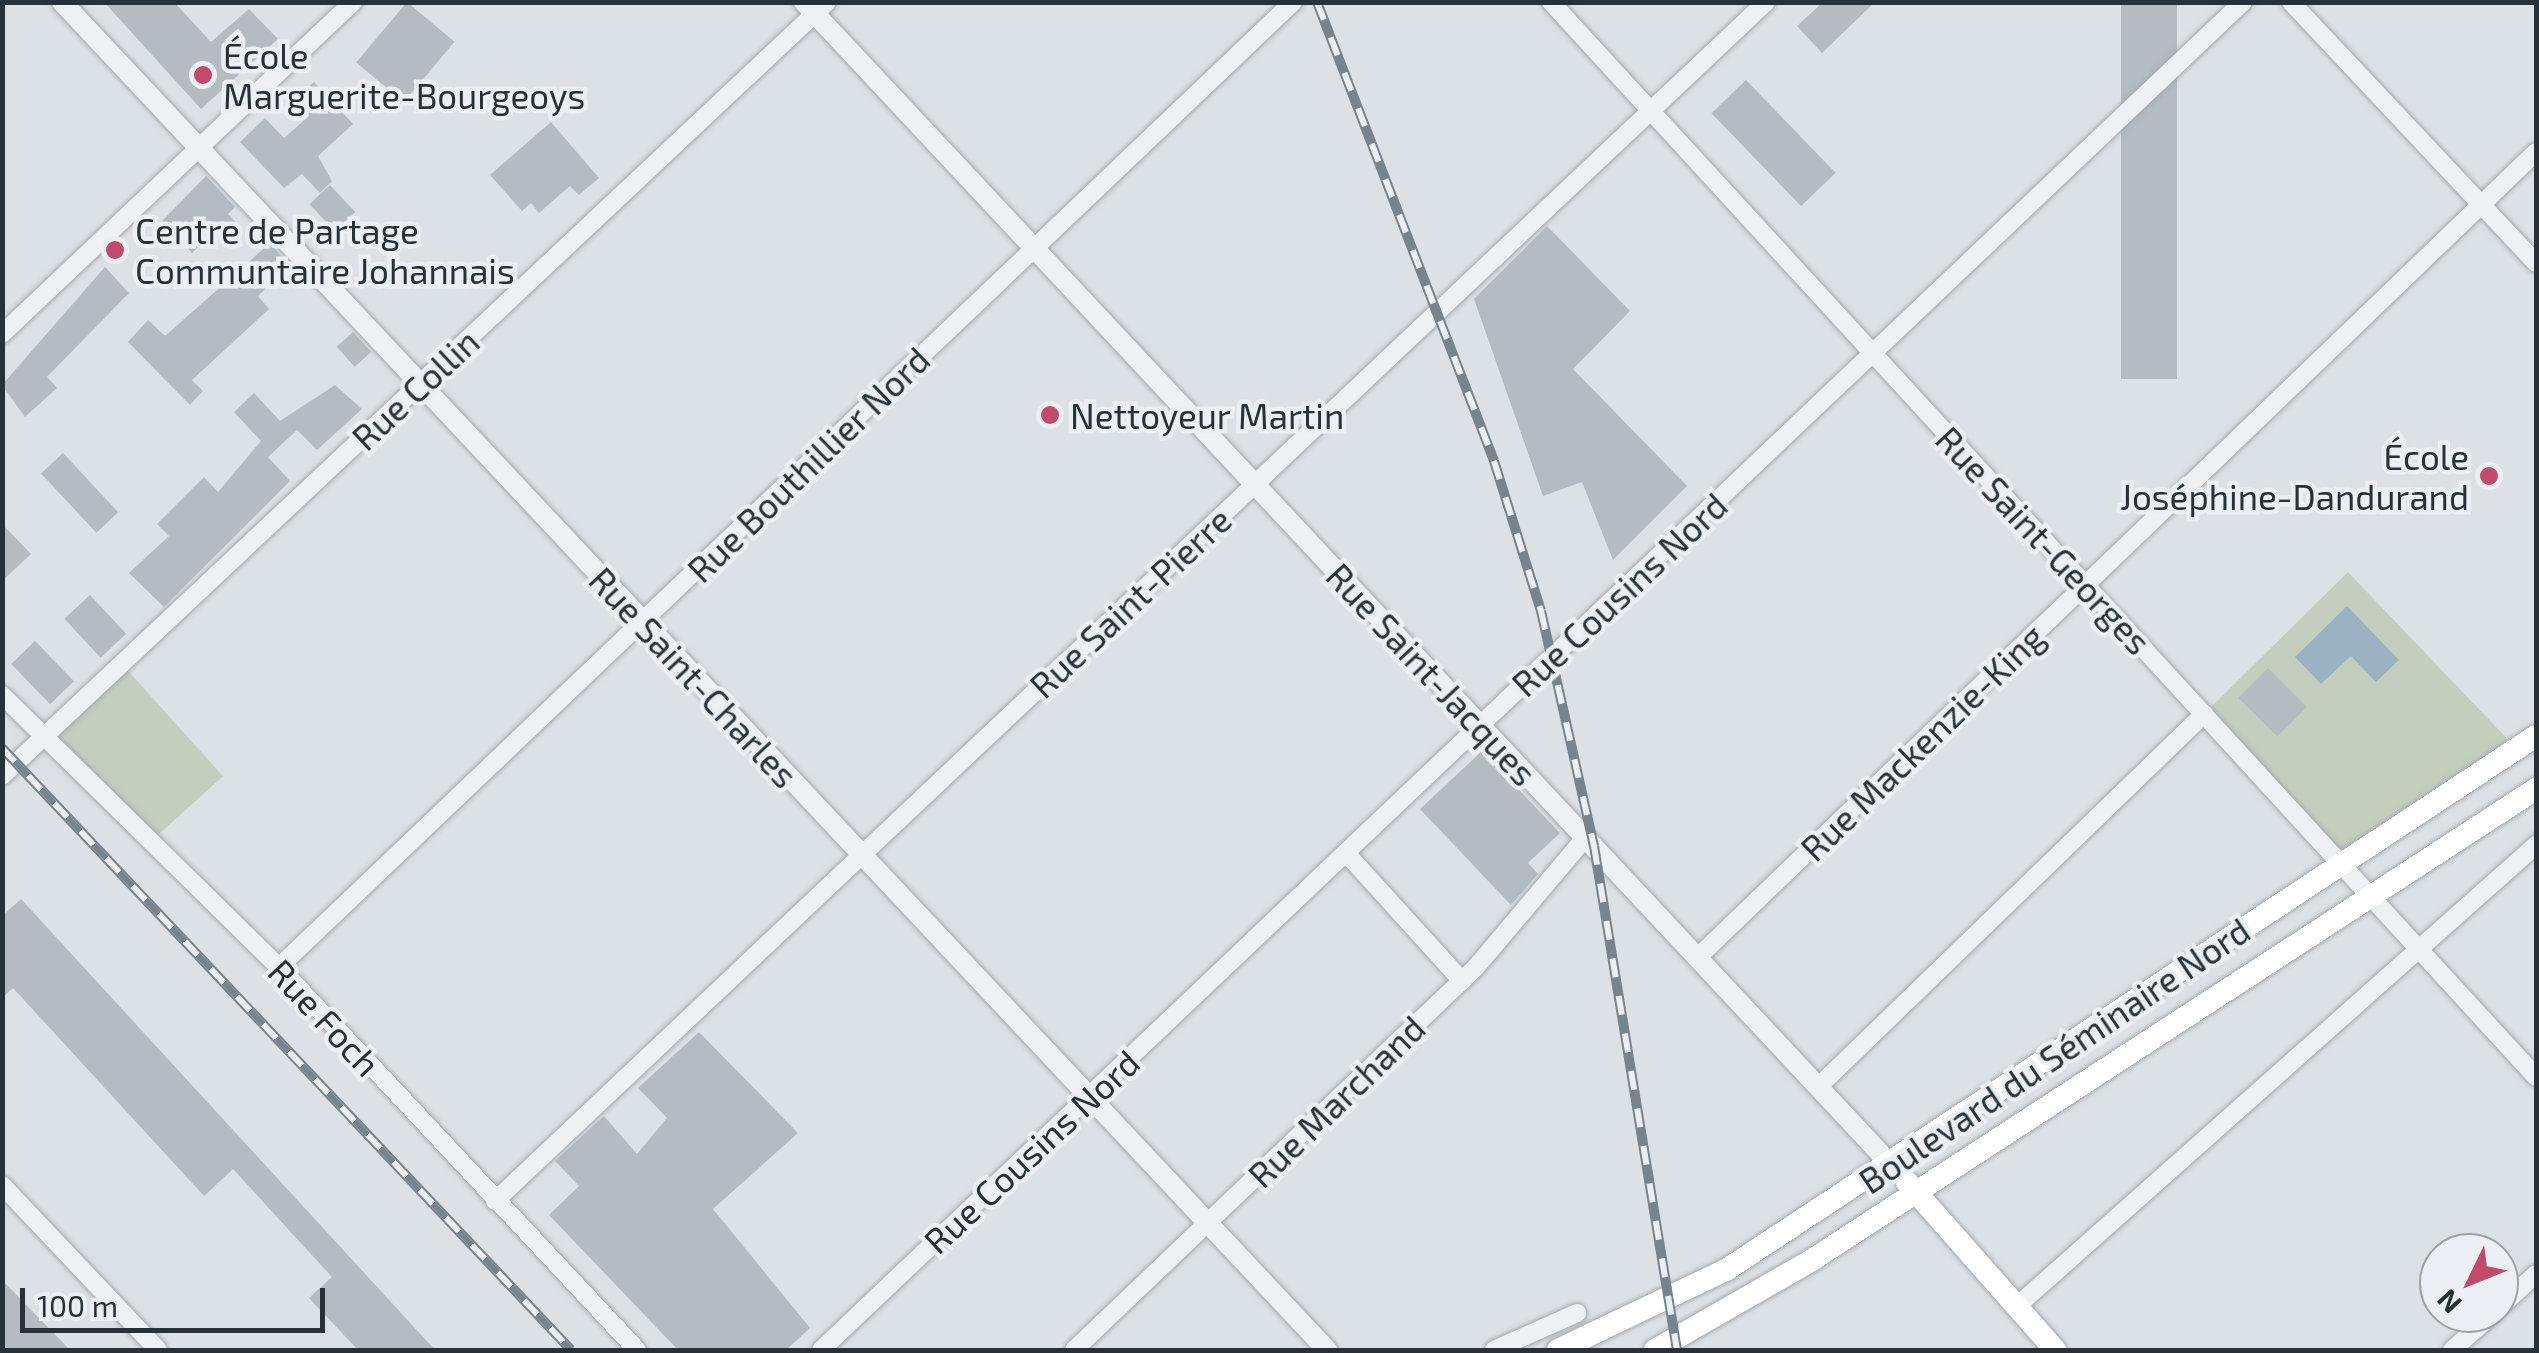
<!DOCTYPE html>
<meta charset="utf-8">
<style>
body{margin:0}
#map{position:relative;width:2539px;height:1353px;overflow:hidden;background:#dce1e5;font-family:"Exo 2",sans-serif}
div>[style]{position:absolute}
.green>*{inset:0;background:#c4cebe;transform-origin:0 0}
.water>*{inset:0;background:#9ab3c2}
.building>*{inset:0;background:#b4bbc1;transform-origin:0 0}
.roads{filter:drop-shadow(0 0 2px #a2a9ae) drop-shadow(0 0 2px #a2a9ae)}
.minor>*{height:18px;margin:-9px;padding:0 9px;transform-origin:9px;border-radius:9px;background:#eef1f4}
.tertiary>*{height:20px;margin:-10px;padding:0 10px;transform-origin:10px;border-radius:10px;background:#eef1f4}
.secondary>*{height:22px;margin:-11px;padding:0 11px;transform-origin:11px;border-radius:11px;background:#fff}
.rail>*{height:10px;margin-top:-5px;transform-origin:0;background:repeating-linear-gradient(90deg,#ebeff3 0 19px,#77838d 0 38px);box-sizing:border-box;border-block:2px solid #77838d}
.dots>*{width:28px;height:28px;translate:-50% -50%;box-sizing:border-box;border:5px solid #ebeff3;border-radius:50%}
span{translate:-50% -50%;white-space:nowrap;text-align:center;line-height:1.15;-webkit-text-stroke:9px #ebeff3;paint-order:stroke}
.poi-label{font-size:35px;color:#27313a}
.left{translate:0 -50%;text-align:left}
.right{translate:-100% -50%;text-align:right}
.street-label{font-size:35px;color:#27313a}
.frame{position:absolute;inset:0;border:5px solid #27313a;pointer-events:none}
.north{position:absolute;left:2419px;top:1233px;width:100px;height:100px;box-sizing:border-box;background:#ebeff3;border:2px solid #9da3a9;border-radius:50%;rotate:227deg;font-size:28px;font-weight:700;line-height:40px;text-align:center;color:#27313a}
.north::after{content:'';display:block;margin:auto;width:35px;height:45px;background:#c14a6d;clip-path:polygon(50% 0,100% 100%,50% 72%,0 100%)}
.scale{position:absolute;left:20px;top:1288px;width:305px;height:45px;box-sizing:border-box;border:5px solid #27313a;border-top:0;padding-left:12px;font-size:30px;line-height:35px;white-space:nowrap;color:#27313a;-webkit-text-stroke:8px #ebeff3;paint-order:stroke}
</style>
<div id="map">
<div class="green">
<div style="clip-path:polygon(2348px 572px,2517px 749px,2340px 863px,2204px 714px)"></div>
<div style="left:122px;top:664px;width:151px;height:105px;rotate:48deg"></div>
</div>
<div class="water">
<div style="clip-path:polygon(2347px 606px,2399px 660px,2376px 682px,2351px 656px,2321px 684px,2295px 657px)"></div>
</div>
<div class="building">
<div style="clip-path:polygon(104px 2px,174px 2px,211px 42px,249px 9px,278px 39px,201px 109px)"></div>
<div style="left:407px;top:2px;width:62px;height:79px;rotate:40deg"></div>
<div style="clip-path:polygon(1823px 2px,1875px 2px,1822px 53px,1797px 26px)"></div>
<div style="left:2121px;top:2px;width:56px;height:377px"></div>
<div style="left:1746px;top:80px;width:129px;height:48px;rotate:46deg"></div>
<div style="clip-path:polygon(314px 82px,353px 124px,318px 156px,332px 181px,320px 193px,302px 174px,284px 188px,240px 142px,265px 118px,284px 138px,309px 116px,294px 100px)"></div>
<div style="clip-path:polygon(551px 122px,599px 178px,579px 195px,570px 186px,539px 213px,531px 203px,522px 211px,490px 175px)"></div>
<div style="clip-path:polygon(206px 176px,235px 207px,228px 214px,241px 228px,226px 241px,216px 230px,192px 253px,162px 221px)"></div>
<div style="left:330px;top:185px;width:37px;height:28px;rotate:47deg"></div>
<div style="clip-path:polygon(1547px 226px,1630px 311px,1573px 369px,1687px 486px,1613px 560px,1582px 482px,1543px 496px,1474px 299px)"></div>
<div style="clip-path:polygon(270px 243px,290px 266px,258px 296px,269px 309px,192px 380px,203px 391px,190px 405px,128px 342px,148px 320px,165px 336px)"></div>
<div style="clip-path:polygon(105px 267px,129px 293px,47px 377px,57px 388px,25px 417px,2px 385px)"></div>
<div style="left:353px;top:332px;width:27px;height:22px;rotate:48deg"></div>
<div style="clip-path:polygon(335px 385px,362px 409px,317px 450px,297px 430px,268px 457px,290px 481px,164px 607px,129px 573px,169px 536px,157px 524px,204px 477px,218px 492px,261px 441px,234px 412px,254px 393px,280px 421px)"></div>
<div style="left:63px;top:453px;width:81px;height:30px;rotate:47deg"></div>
<div style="clip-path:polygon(2px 524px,31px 554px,2px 581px)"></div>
<div style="left:90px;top:595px;width:53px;height:35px;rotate:47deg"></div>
<div style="left:35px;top:641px;width:56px;height:33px;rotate:46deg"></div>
<div style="left:2268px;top:668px;width:55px;height:42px;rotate:45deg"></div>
<div style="clip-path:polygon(1482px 751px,1560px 833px,1528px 863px,1538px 874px,1511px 905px,1420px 809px)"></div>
<div style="clip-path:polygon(21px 899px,435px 1350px,358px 1350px,309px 1298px,332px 1277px,233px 1169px,204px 1196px,13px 988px,2px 998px,2px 916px)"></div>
<div style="clip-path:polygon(699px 1032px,798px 1133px,713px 1209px,810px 1328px,786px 1350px,678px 1350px,549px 1215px,579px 1186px,555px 1161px,604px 1116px,637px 1154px,667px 1118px,638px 1088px)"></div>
<div style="clip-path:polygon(2px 1280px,70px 1350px,2px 1350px)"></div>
</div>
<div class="roads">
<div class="minor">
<div style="left:1551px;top:2px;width:1458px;rotate:47.5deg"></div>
<div style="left:2291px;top:2px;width:358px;rotate:46.8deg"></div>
<div style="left:2px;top:334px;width:483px;rotate:-43.4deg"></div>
<div style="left:2px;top:695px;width:388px;rotate:44.5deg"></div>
<div style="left:279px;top:967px;width:524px;rotate:46.93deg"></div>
<div style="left:2px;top:776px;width:1131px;rotate:-43.17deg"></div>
<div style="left:1346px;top:853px;width:173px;rotate:47.8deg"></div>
<div style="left:1697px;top:958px;width:1163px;rotate:-43.85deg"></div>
<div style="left:279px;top:967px;width:1400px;rotate:-43.58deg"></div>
<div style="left:1818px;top:1087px;width:537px;rotate:-44.02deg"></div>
<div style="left:2px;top:1185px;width:227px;rotate:46.6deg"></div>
<div style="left:495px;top:1201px;width:1747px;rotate:-43.33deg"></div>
<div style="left:2016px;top:1307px;width:696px;rotate:-41.62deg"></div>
<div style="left:2499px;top:1308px;width:50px;rotate:-42.6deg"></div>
<div style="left:821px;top:1350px;width:1959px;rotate:-43.47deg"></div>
<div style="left:1074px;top:1350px;width:555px;rotate:-43.61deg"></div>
<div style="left:1476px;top:967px;width:169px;rotate:-49.8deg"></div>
<div style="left:1494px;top:1350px;width:91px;rotate:-24deg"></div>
<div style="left:2452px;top:1350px;width:56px;rotate:-41.4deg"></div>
</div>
<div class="tertiary">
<div style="left:62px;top:2px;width:1849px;rotate:46.82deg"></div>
<div style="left:804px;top:2px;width:1592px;rotate:46.93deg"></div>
</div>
<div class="secondary">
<div style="left:1907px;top:1182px;width:224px;rotate:48.6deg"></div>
<div style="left:1558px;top:1350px;width:186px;rotate:-25.5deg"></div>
<div style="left:1726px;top:1270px;width:970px;rotate:-33.4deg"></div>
<div style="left:1655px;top:1350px;width:181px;rotate:-29.8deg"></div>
<div style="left:1812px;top:1260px;width:864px;rotate:-33.05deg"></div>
</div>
</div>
<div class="rail">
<div style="left:1317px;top:2px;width:492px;rotate:68.9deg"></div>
<div style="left:1494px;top:461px;width:157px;rotate:72.6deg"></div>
<div style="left:1541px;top:611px;width:241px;rotate:77.3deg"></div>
<div style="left:1594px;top:846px;width:511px;rotate:80.65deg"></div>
<div style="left:2px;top:748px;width:828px;rotate:46.61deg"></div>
</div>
<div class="dots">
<div style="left:203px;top:75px;background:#c14a6d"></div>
<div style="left:115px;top:250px;background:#c14a6d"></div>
<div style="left:1050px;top:415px;background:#c14a6d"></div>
<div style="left:2489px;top:476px;background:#c14a6d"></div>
</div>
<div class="poi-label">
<span class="left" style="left:223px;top:75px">École<br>Marguerite-Bourgeoys</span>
<span class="left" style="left:135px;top:250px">Centre de Partage<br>Communtaire Johannais</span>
<span class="left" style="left:1070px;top:415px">Nettoyeur Martin</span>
<span class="right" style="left:2469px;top:476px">École<br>Joséphine-Dandurand</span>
</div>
<div class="street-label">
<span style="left:415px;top:389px;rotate:-43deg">Rue Collin</span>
<span style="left:808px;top:464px;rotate:-44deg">Rue Bouthillier Nord</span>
<span style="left:2044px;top:540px;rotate:47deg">Rue Saint-Georges</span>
<span style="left:1619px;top:594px;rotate:-43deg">Rue Cousins Nord</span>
<span style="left:1130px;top:602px;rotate:-43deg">Rue Saint-Pierre</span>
<span style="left:1432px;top:674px;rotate:47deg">Rue Saint-Jacques</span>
<span style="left:694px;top:677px;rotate:47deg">Rue Saint-Charles</span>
<span style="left:1922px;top:742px;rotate:-44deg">Rue Mackenzie-King</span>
<span style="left:325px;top:1017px;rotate:47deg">Rue Foch</span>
<span style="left:2054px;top:1055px;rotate:-34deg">Boulevard du Séminaire Nord</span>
<span style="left:1336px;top:1101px;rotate:-44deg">Rue Marchand</span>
<span style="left:1031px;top:1151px;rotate:-43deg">Rue Cousins Nord</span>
</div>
<div class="frame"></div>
<div class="north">N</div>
<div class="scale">100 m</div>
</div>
